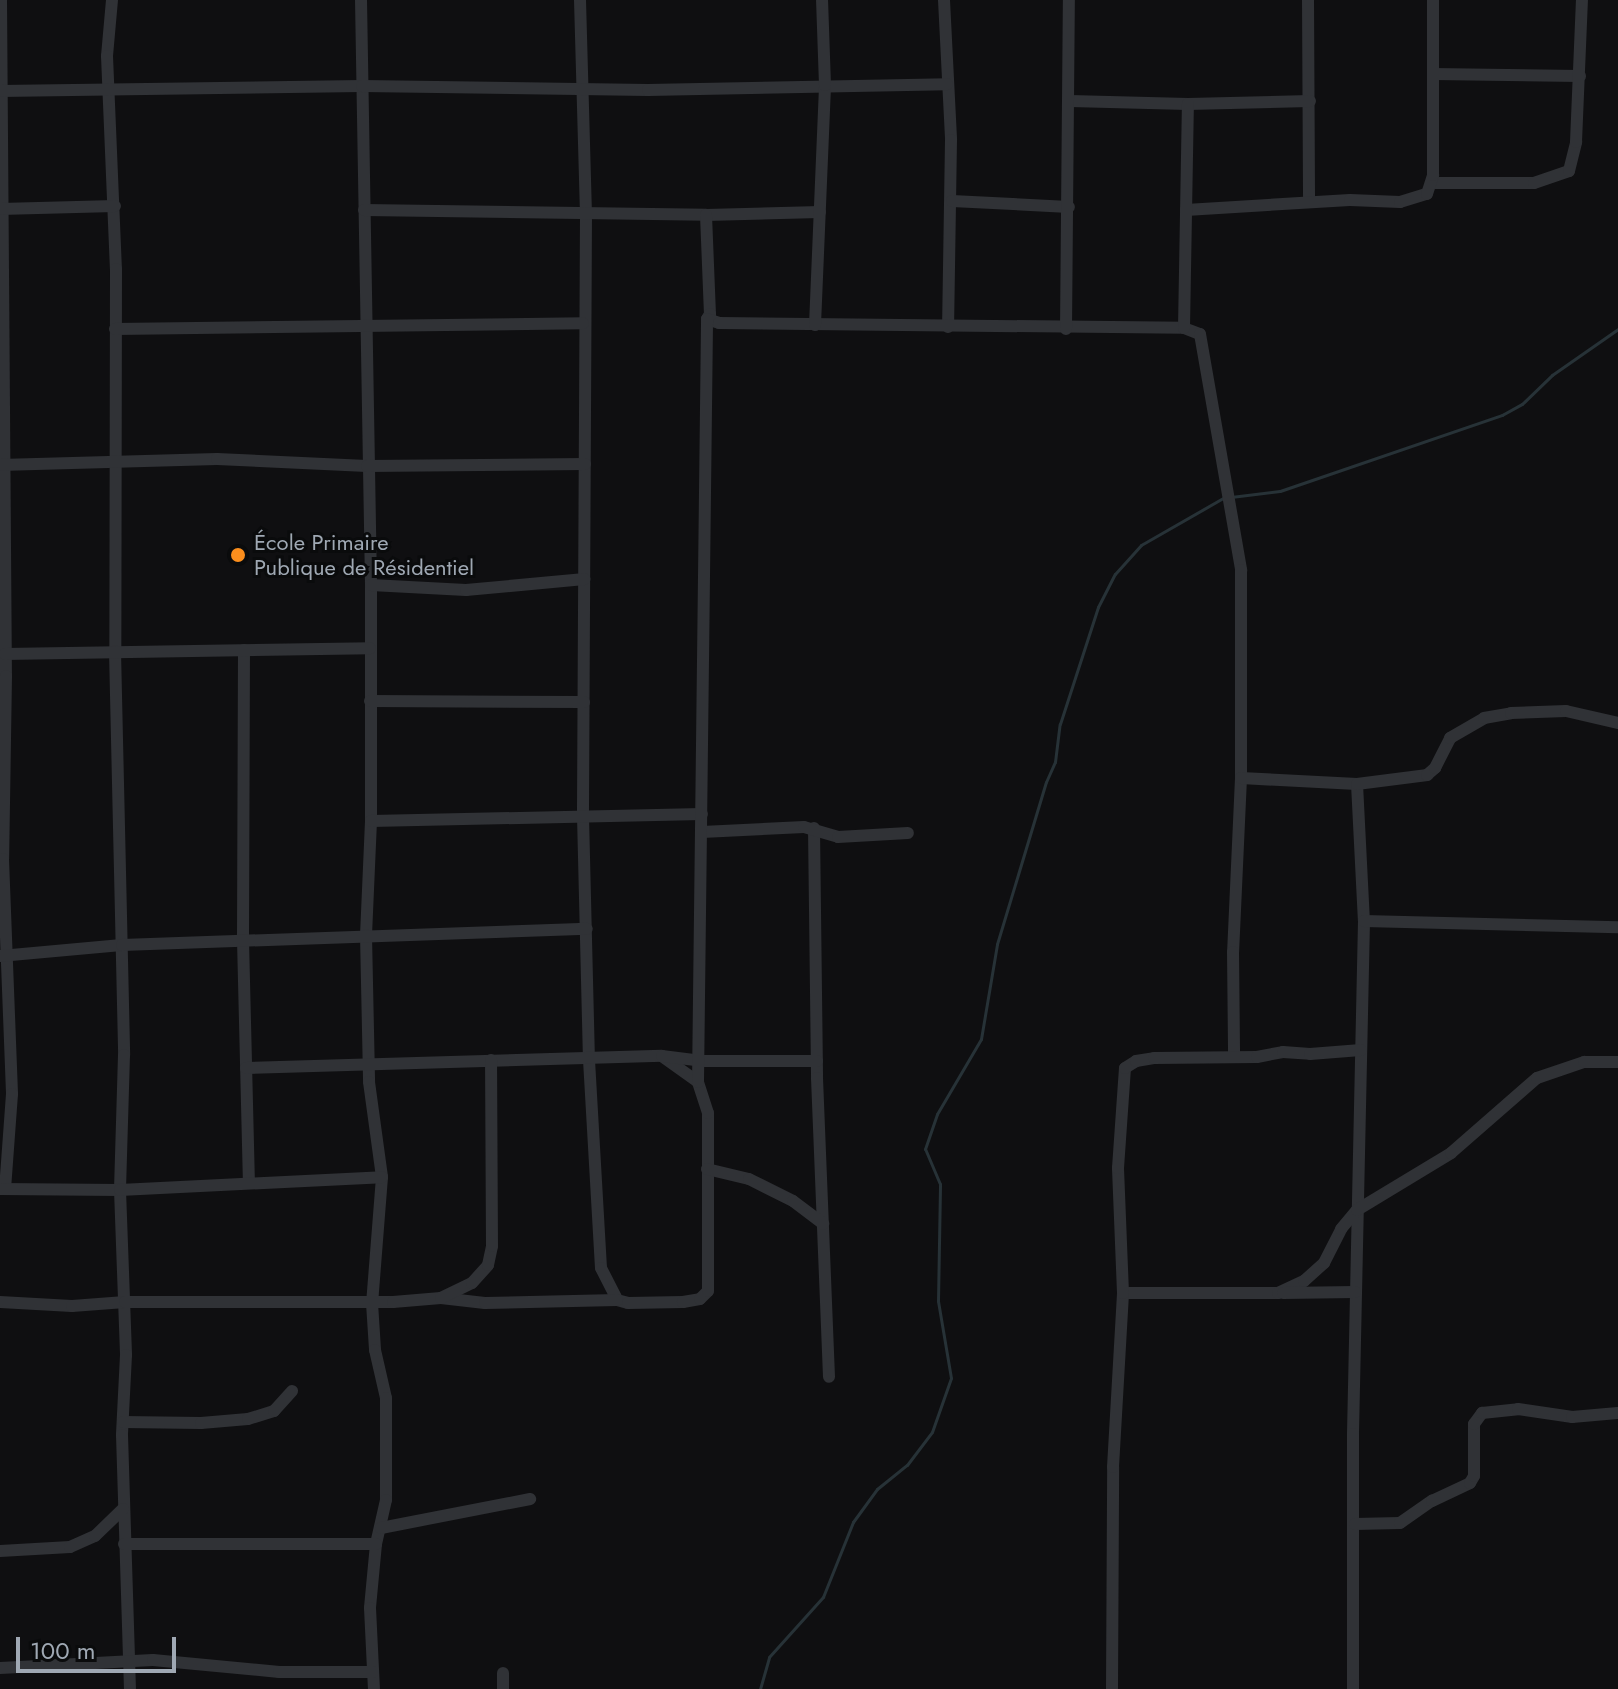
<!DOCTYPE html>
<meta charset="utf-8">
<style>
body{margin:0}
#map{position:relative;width:1618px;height:1689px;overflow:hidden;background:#0f0f11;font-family:Jost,sans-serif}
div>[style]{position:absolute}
.stream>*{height:3px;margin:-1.5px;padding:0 1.5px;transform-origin:1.5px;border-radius:1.5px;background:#273237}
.street>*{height:12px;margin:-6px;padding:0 6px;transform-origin:6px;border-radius:6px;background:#303236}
.dots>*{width:22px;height:22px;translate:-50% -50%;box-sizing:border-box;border:4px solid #0a0b0c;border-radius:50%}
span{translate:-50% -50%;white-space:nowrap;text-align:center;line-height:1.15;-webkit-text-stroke:6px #0a0b0c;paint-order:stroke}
.poi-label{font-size:22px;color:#9fa8b3}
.left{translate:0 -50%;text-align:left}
.scale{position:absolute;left:16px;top:1637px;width:160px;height:36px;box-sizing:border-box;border:4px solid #9fa8b3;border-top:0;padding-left:10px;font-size:24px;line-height:28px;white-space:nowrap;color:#9fa8b3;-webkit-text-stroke:6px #0a0b0c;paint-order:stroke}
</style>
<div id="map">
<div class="stream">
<div style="left:1231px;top:497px;width:49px;rotate:-7deg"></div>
<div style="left:1280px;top:491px;width:235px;rotate:-18.9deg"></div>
<div style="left:1502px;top:415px;width:23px;rotate:-29deg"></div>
<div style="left:1522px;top:404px;width:42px;rotate:-44deg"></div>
<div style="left:1552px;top:375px;width:80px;rotate:-34.9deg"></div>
<div style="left:760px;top:1689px;width:33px;rotate:-74deg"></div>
<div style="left:769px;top:1657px;width:81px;rotate:-48deg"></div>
<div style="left:823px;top:1597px;width:81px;rotate:-68.2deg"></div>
<div style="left:853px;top:1522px;width:41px;rotate:-54deg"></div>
<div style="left:877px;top:1489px;width:38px;rotate:-39deg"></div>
<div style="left:907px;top:1465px;width:41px;rotate:-52.9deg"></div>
<div style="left:932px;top:1432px;width:57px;rotate:-70.6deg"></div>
<div style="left:951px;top:1378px;width:78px;rotate:-99.6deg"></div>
<div style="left:938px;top:1301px;width:117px;rotate:-89deg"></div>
<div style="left:940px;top:1184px;width:38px;rotate:-113deg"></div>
<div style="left:925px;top:1149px;width:37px;rotate:-71deg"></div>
<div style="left:937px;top:1114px;width:87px;rotate:-59.6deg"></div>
<div style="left:981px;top:1039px;width:96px;rotate:-80.4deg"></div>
<div style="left:997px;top:944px;width:169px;rotate:-73.2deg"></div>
<div style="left:1046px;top:782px;width:22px;rotate:-66deg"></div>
<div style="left:1055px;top:762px;width:38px;rotate:-83deg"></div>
<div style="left:1060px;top:724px;width:123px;rotate:-72deg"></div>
<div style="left:1098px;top:607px;width:37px;rotate:-63deg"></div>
<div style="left:1115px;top:574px;width:39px;rotate:-48deg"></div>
<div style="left:1141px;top:545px;width:95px;rotate:-29.8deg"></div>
</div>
<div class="street">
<div style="left:1px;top:0;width:676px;rotate:89.58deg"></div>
<div style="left:6px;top:676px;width:183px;rotate:90.9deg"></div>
<div style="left:3px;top:859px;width:235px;rotate:87.8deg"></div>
<div style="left:12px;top:1094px;width:95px;rotate:94.2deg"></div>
<div style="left:112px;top:0;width:56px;rotate:95.1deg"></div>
<div style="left:107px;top:56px;width:213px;rotate:87.6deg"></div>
<div style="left:116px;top:269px;width:382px;rotate:90.1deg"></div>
<div style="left:115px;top:651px;width:404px;rotate:88.7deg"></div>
<div style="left:124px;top:1055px;width:135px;rotate:91.7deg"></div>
<div style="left:120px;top:1190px;width:165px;rotate:87.9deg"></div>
<div style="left:126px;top:1355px;width:80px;rotate:92.9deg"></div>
<div style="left:122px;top:1435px;width:254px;rotate:88.2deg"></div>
<div style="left:361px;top:0;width:585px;rotate:89.02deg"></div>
<div style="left:371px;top:585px;width:236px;rotate:90deg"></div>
<div style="left:371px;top:821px;width:114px;rotate:92.5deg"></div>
<div style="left:366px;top:935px;width:147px;rotate:88.8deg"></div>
<div style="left:369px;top:1082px;width:96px;rotate:82.2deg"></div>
<div style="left:382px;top:1177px;width:126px;rotate:94.5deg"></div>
<div style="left:372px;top:1303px;width:47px;rotate:86.3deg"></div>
<div style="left:375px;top:1350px;width:49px;rotate:77.1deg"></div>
<div style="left:386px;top:1398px;width:102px;rotate:90deg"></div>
<div style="left:386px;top:1500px;width:45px;rotate:102.8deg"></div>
<div style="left:376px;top:1544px;width:64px;rotate:95.4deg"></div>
<div style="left:370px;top:1608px;width:81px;rotate:87.2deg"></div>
<div style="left:580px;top:0;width:215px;rotate:88.4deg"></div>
<div style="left:586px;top:215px;width:601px;rotate:90.29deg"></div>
<div style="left:583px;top:816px;width:244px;rotate:88.6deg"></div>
<div style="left:589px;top:1060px;width:208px;rotate:86.7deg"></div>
<div style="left:601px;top:1268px;width:36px;rotate:63deg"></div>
<div style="left:617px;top:1300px;width:11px;rotate:15deg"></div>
<div style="left:628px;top:1303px;width:55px;rotate:-1deg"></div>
<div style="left:683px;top:1302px;width:17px;rotate:-10deg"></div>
<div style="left:700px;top:1299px;width:11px;rotate:-45deg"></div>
<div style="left:708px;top:1291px;width:178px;rotate:-90deg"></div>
<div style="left:708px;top:1113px;width:33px;rotate:-108deg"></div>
<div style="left:698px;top:1082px;width:44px;rotate:-144.2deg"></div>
<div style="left:944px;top:0;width:140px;rotate:87.1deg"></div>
<div style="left:951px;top:140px;width:187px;rotate:90.9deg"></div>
<div style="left:1308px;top:0;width:202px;rotate:89.7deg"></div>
<div style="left:1433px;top:74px;width:147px;rotate:0.8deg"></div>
<div style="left:0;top:91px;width:362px;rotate:-0.8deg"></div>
<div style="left:362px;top:86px;width:286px;rotate:0.8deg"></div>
<div style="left:648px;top:90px;width:299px;rotate:-1.1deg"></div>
<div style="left:1070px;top:101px;width:118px;rotate:1.5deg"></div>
<div style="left:1188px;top:104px;width:122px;rotate:-1.4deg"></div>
<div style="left:1432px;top:183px;width:102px"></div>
<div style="left:1534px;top:183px;width:37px;rotate:-19deg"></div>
<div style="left:1569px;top:171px;width:30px;rotate:-76deg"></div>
<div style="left:1576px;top:142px;width:142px;rotate:-87.6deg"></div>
<div style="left:952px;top:201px;width:117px;rotate:2.9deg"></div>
<div style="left:0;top:209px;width:115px;rotate:-1.5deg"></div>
<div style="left:364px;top:210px;width:342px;rotate:0.8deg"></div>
<div style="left:706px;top:215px;width:114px;rotate:-1.5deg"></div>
<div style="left:1186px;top:210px;width:164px;rotate:-3.5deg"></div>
<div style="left:1350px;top:200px;width:50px;rotate:2.3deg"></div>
<div style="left:1400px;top:202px;width:28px;rotate:-17deg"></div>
<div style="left:1427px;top:194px;width:20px;rotate:-72deg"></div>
<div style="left:1433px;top:175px;width:175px;rotate:-90deg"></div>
<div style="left:706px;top:215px;width:99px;rotate:87.7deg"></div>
<div style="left:710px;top:314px;width:6px;rotate:121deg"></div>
<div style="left:707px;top:319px;width:13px;rotate:18deg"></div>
<div style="left:719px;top:323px;width:465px;rotate:0.6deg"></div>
<div style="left:1184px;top:328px;width:17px;rotate:21deg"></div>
<div style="left:1200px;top:334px;width:240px;rotate:80.1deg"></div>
<div style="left:1241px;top:570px;width:208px;rotate:90deg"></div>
<div style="left:1241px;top:778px;width:174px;rotate:92.6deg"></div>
<div style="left:1233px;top:952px;width:104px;rotate:89.4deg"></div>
<div style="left:815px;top:325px;width:240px;rotate:-87.6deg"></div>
<div style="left:825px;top:85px;width:85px;rotate:-92deg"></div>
<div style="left:1184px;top:328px;width:224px;rotate:-89deg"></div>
<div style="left:115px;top:329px;width:468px;rotate:-0.7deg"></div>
<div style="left:1066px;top:329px;width:329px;rotate:-89.5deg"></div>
<div style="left:0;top:465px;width:217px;rotate:-1.6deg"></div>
<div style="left:217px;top:459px;width:150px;rotate:2.7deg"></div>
<div style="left:367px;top:466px;width:218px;rotate:-0.5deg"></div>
<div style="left:371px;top:585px;width:95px;rotate:3deg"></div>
<div style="left:466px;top:590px;width:119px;rotate:-5.3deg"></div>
<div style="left:244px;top:650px;width:290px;rotate:90.2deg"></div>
<div style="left:243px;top:940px;width:242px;rotate:88.6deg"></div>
<div style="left:5px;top:654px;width:365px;rotate:-0.9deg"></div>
<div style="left:370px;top:701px;width:214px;rotate:0.3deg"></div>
<div style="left:1241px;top:778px;width:116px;rotate:3deg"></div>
<div style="left:1357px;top:784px;width:137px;rotate:87.1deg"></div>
<div style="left:1364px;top:921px;width:513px;rotate:91.23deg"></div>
<div style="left:1353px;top:1434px;width:255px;rotate:90deg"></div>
<div style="left:1357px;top:784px;width:71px;rotate:-7.3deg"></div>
<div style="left:1427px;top:775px;width:11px;rotate:-41deg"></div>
<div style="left:1435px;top:768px;width:34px;rotate:-63deg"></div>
<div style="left:1450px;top:738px;width:39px;rotate:-30deg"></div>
<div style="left:1484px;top:718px;width:27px;rotate:-10deg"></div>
<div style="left:1511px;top:713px;width:55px;rotate:-2.1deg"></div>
<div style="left:1566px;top:711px;width:53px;rotate:13deg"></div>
<div style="left:371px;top:821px;width:331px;rotate:-1.2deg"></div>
<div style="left:814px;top:828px;width:250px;rotate:89.3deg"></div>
<div style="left:817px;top:1078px;width:299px;rotate:87.7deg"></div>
<div style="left:702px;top:832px;width:102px;rotate:-2.8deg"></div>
<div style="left:804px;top:827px;width:35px;rotate:16deg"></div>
<div style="left:838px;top:837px;width:70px;rotate:-3.3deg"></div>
<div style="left:1364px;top:921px;width:254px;rotate:1.4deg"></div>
<div style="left:0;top:956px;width:122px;rotate:-5.2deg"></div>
<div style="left:122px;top:945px;width:465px;rotate:-2deg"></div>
<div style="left:246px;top:1068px;width:416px;rotate:-1.7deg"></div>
<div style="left:662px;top:1056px;width:38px;rotate:7deg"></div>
<div style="left:700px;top:1061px;width:117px"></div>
<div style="left:698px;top:1082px;width:763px;rotate:-89.32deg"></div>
<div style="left:707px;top:1169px;width:43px;rotate:13.4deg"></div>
<div style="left:749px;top:1179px;width:49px;rotate:26.6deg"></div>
<div style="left:793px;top:1201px;width:38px;rotate:37deg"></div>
<div style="left:0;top:1189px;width:120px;rotate:0.5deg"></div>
<div style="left:120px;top:1190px;width:262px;rotate:-2.8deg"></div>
<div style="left:1123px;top:1293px;width:155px"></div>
<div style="left:1278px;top:1293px;width:29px;rotate:-25deg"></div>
<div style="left:1304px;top:1281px;width:27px;rotate:-42deg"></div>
<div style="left:1324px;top:1263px;width:38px;rotate:-63deg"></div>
<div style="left:1341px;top:1229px;width:25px;rotate:-50deg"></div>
<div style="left:1357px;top:1210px;width:110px;rotate:-31.2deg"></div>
<div style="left:1451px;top:1153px;width:114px;rotate:-41.1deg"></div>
<div style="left:1537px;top:1078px;width:50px;rotate:-18.8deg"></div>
<div style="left:1584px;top:1062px;width:34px"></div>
<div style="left:1283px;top:1293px;width:72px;rotate:-0.8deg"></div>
<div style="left:441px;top:1298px;width:44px;rotate:6.5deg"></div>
<div style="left:485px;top:1303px;width:132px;rotate:-1.3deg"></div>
<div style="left:0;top:1302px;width:72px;rotate:3.2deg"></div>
<div style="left:72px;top:1306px;width:53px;rotate:-4.3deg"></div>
<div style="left:125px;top:1302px;width:268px"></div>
<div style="left:393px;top:1302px;width:48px;rotate:-4.8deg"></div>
<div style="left:441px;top:1298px;width:34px;rotate:-26deg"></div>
<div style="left:472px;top:1283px;width:24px;rotate:-48deg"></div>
<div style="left:488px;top:1265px;width:19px;rotate:-78deg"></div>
<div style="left:492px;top:1246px;width:186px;rotate:-90.3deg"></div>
<div style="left:123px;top:1422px;width:78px;rotate:0.7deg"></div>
<div style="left:201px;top:1423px;width:47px;rotate:-4.9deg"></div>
<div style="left:248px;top:1419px;width:27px;rotate:-17deg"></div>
<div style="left:274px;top:1411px;width:27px;rotate:-48deg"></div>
<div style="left:1355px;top:1524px;width:45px;rotate:-1.3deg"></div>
<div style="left:1400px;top:1523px;width:39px;rotate:-35deg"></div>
<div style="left:1432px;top:1501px;width:42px;rotate:-25.3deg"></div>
<div style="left:1470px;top:1483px;width:8px;rotate:-60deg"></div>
<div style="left:1474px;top:1476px;width:52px;rotate:-90deg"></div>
<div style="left:1474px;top:1424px;width:14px;rotate:-54deg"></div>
<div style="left:1482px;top:1413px;width:36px;rotate:-6deg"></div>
<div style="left:1518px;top:1409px;width:55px;rotate:8.4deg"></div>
<div style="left:1572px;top:1417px;width:46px;rotate:-5deg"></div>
<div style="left:381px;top:1528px;width:152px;rotate:-11deg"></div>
<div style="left:124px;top:1544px;width:252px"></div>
<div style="left:0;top:1551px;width:70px;rotate:-3.3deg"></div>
<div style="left:70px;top:1547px;width:27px;rotate:-24deg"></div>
<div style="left:95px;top:1536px;width:39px;rotate:-44deg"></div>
<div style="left:0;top:1668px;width:153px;rotate:-3deg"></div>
<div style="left:153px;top:1660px;width:127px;rotate:5.4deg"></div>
<div style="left:279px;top:1672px;width:94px"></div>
<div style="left:503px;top:1673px;width:16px;rotate:90deg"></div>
<div style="left:1112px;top:1689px;width:222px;rotate:-89.7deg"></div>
<div style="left:1113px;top:1467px;width:174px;rotate:-86.7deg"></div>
<div style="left:1123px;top:1293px;width:125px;rotate:-92.3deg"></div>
<div style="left:1118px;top:1168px;width:100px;rotate:-86deg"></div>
<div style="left:1125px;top:1068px;width:13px;rotate:-32deg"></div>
<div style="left:1136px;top:1061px;width:18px;rotate:-9deg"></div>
<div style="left:1154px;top:1058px;width:103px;rotate:-0.6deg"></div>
<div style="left:1257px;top:1057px;width:26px;rotate:-11deg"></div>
<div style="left:1283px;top:1052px;width:27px;rotate:4deg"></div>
<div style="left:1310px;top:1054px;width:51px;rotate:-4.5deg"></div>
</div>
<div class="dots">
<div style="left:238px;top:555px;background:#fb8e1d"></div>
</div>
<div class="poi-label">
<span class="left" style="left:254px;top:555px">École Primaire<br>Publique de Résidentiel</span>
</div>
<div class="scale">100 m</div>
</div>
